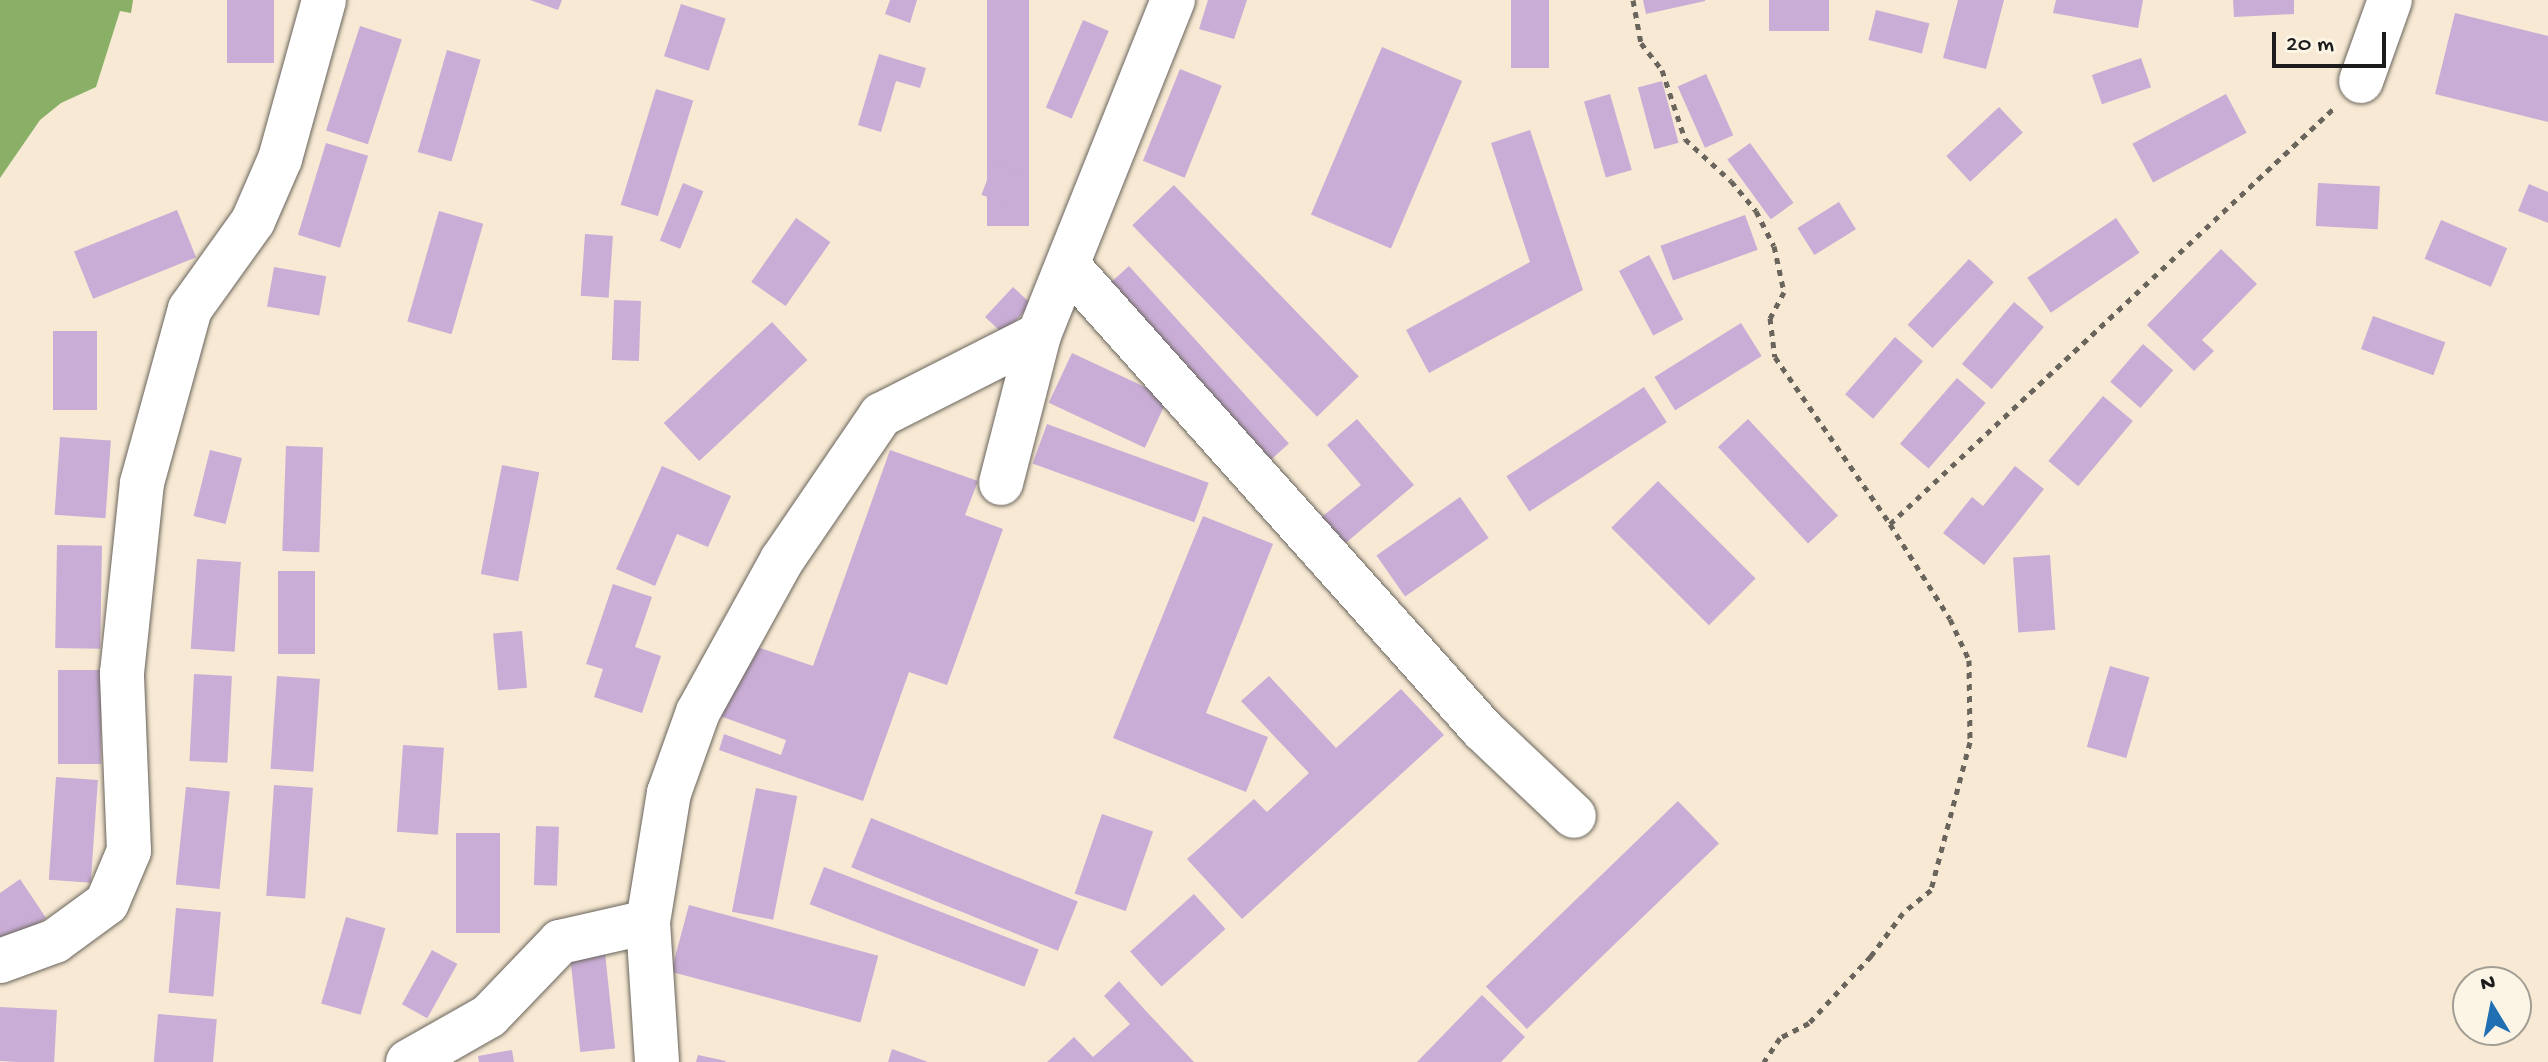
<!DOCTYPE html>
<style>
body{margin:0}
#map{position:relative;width:2548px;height:1062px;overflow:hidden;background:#f7e9d3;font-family:"Gochi Hand",sans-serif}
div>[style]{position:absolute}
.forest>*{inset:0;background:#89b066}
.building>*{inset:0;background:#c9add6;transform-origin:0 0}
.path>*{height:5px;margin-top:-2.5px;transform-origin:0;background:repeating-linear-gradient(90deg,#69645c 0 6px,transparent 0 12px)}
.roads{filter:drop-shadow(0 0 2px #69645c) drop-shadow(0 0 2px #69645c)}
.street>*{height:44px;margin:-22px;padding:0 22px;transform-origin:22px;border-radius:22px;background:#fff}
span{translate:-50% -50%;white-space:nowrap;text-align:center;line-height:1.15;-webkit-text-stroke:6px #fcf5e5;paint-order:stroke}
.north{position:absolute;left:2452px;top:966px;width:80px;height:80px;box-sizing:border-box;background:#fcf5e5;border:2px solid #a29e95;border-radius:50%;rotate:350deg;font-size:22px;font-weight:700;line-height:32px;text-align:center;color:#1c1c1c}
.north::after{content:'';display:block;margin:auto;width:28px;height:36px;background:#1f6fb2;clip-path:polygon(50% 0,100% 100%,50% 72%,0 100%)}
.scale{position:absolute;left:2272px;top:32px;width:114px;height:36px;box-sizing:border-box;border:4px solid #1c1c1c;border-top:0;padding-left:10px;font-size:24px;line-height:28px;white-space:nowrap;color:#1c1c1c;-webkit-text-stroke:6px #fcf5e5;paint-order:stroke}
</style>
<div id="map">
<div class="forest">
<div style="clip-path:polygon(0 0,133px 0,131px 13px,120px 11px,96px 87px,61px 103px,40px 120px,0 178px)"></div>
</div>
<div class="building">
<div style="left:227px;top:0;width:47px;height:63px"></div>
<div style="clip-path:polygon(530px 0,562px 0,558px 10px)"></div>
<div style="clip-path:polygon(890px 0,917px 0,910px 23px,885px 14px)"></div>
<div style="left:987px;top:0;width:42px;height:226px"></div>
<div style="clip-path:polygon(1208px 0,1247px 0,1234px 39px,1199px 29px)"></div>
<div style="left:1511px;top:0;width:38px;height:68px"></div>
<div style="clip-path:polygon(1643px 0,1705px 0,1705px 1px,1646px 14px)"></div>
<div style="left:1769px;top:0;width:60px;height:31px"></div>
<div style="clip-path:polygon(1958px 0,2004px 0,1986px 69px,1943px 58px)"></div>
<div style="clip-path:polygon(2056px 0,2143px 0,2138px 28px,2053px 13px)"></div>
<div style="clip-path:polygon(2233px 0,2294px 0,2294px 14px,2234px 17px)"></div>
<div style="left:681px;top:4px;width:47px;height:55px;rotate:18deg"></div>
<div style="left:1876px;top:10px;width:55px;height:31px;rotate:14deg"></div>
<div style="clip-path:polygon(2455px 13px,2548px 36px,2548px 122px,2435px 94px)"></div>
<div style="left:1083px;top:20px;width:28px;height:95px;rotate:23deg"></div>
<div style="left:360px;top:26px;width:44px;height:110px;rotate:18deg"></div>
<div style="left:1382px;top:47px;width:87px;height:182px;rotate:23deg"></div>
<div style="left:447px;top:50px;width:35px;height:106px;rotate:16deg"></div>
<div style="clip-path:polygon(879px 54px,926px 68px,920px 88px,896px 81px,881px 132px,858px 125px)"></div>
<div style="left:2141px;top:58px;width:31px;height:52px;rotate:71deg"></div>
<div style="left:1180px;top:69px;width:45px;height:99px;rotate:22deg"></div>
<div style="left:1706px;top:74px;width:67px;height:31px;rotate:66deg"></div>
<div style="left:1662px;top:81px;width:64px;height:25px;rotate:75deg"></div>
<div style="left:656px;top:89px;width:39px;height:121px;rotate:17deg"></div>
<div style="left:1610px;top:94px;width:79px;height:27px;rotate:74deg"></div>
<div style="left:2226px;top:94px;width:44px;height:106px;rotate:62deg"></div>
<div style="left:1999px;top:107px;width:35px;height:72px;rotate:47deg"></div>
<div style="clip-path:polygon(1530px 130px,1583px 290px,1429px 373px,1406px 330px,1530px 262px,1491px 143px)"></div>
<div style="left:326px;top:143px;width:44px;height:96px;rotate:17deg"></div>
<div style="left:1750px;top:143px;width:74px;height:28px;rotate:54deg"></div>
<div style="left:994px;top:162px;width:34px;height:35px;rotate:21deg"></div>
<div style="left:683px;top:183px;width:22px;height:62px;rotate:22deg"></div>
<div style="left:2318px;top:183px;width:62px;height:43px;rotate:3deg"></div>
<div style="clip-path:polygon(2529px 184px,2548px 192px,2548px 223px,2518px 211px)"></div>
<div style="left:1174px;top:185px;width:266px;height:58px;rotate:46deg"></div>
<div style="left:1839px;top:202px;width:32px;height:49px;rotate:58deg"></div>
<div style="left:177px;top:210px;width:51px;height:111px;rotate:68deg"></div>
<div style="left:439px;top:211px;width:46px;height:115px;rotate:16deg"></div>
<div style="left:1745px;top:215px;width:37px;height:90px;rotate:70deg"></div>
<div style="left:796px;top:218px;width:42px;height:78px;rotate:35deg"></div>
<div style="left:2116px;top:218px;width:42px;height:107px;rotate:56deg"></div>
<div style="left:2441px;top:220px;width:72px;height:42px;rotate:23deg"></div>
<div style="left:585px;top:234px;width:28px;height:62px;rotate:4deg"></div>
<div style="clip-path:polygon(2221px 249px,2257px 284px,2202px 340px,2214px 351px,2194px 371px,2147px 325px)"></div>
<div style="left:1649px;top:255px;width:73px;height:34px;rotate:62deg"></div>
<div style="left:1969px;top:259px;width:34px;height:90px;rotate:43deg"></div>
<div style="left:1129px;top:266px;width:239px;height:25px;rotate:48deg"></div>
<div style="left:274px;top:267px;width:53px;height:40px;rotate:10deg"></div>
<div style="left:1013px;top:287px;width:25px;height:41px;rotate:43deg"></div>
<div style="left:614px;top:300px;width:27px;height:60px;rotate:2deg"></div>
<div style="left:2014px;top:302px;width:39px;height:81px;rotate:40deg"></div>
<div style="left:2373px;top:316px;width:77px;height:35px;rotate:20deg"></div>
<div style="left:772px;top:322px;width:52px;height:148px;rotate:47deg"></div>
<div style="left:1741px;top:323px;width:39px;height:102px;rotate:58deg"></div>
<div style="left:53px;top:331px;width:44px;height:79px"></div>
<div style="left:1895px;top:337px;width:37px;height:76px;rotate:41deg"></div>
<div style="left:2143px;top:344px;width:40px;height:50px;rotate:41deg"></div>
<div style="left:1072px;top:353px;width:106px;height:55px;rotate:25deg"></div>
<div style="left:1957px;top:378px;width:38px;height:87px;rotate:41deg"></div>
<div style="left:1644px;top:387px;width:42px;height:164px;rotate:57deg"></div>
<div style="left:2103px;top:396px;width:39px;height:85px;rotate:40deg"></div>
<div style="clip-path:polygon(1357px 419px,1414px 485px,1341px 547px,1318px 520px,1361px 485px,1327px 445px)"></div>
<div style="left:1748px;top:419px;width:132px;height:41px;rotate:47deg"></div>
<div style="left:1047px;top:424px;width:172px;height:42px;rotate:20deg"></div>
<div style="left:60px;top:437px;width:51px;height:78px;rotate:4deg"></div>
<div style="left:286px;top:446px;width:37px;height:105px;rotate:2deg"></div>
<div style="left:210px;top:450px;width:33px;height:68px;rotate:14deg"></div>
<div style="clip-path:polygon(890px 450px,978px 481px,965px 515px,1003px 529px,947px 685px,909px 672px,863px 801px,719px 750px,724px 734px,781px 755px,786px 740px,720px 716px,746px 643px,813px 666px)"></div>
<div style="left:502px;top:465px;width:38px;height:111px;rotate:11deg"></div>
<div style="clip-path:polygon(662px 466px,731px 496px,708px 547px,677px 534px,655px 586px,616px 569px)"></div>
<div style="clip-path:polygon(2015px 466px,2044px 489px,1984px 565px,1943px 533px,1972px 497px,1983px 506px)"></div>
<div style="left:1658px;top:481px;width:138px;height:66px;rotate:45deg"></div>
<div style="left:1460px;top:497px;width:50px;height:102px;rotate:55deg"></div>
<div style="clip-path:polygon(1203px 516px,1273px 544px,1206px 713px,1268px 737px,1246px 792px,1113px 738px)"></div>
<div style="left:57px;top:545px;width:45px;height:103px;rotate:1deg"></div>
<div style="left:2050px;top:555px;width:75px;height:37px;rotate:86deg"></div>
<div style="left:197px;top:559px;width:44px;height:90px;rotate:4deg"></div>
<div style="left:278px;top:571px;width:37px;height:83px"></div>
<div style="clip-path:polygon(613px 584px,652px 597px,635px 647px,661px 656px,642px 713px,594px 697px,603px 669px,586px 664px)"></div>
<div style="left:522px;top:631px;width:57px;height:29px;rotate:85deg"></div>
<div style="left:2110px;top:666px;width:41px;height:84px;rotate:16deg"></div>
<div style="left:58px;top:670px;width:43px;height:94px"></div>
<div style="left:194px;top:674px;width:38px;height:87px;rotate:3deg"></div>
<div style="left:277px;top:676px;width:43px;height:93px;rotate:4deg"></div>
<div style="clip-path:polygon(1269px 676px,1336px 748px,1401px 689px,1444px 735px,1242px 919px,1187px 859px,1254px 799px,1267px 812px,1309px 773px,1241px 701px)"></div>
<div style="left:403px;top:745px;width:41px;height:87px;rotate:4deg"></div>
<div style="left:56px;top:777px;width:42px;height:103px;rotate:4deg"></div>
<div style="left:274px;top:785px;width:39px;height:111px;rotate:4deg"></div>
<div style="left:186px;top:787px;width:44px;height:98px;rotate:6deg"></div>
<div style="left:756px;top:788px;width:42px;height:126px;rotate:11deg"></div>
<div style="left:1678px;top:801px;width:59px;height:267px;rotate:46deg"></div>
<div style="left:1102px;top:814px;width:54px;height:84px;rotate:19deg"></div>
<div style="left:871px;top:818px;width:223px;height:53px;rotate:22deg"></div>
<div style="left:536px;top:826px;width:23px;height:59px;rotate:2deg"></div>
<div style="left:456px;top:833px;width:44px;height:100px"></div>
<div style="left:824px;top:867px;width:230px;height:40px;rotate:21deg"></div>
<div style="clip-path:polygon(20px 879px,46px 918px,0 949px,0 893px)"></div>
<div style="left:1194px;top:894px;width:47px;height:86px;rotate:48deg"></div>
<div style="left:689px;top:905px;width:196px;height:69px;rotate:15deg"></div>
<div style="left:176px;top:908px;width:45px;height:85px;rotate:5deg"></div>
<div style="left:346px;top:917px;width:41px;height:90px;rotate:16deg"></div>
<div style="left:604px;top:943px;width:106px;height:35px;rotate:84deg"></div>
<div style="left:432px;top:950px;width:29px;height:62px;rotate:29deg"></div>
<div style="clip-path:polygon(1119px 981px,1145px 1010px,1194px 1062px,1047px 1062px,1074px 1037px,1093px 1057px,1130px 1024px,1104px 996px)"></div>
<div style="clip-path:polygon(1482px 995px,1525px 1037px,1501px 1062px,1417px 1062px)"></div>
<div style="left:0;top:1007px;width:57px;height:54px;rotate:3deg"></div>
<div style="left:158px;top:1014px;width:59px;height:48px;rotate:5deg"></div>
<div style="clip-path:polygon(892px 1049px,928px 1062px,888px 1062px)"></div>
<div style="clip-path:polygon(512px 1050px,514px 1062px,479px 1062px,478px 1056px)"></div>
<div style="clip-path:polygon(698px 1055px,726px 1061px,725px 1062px,696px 1062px)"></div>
</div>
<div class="path">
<div style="left:1633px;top:0;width:44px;rotate:79.5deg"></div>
<div style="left:1641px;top:43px;width:34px;rotate:52deg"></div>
<div style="left:1662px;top:70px;width:73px;rotate:71.6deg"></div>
<div style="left:1685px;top:139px;width:62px;rotate:42.4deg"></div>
<div style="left:1731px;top:181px;width:39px;rotate:50deg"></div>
<div style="left:1756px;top:211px;width:39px;rotate:63deg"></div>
<div style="left:1774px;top:246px;width:47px;rotate:77.7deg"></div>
<div style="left:1784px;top:292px;width:30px;rotate:118deg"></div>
<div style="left:1770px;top:318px;width:39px;rotate:83deg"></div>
<div style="left:1775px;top:357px;width:203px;rotate:55.4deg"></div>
<div style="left:1890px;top:524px;width:112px;rotate:57.7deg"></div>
<div style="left:1950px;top:619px;width:45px;rotate:65.1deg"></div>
<div style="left:1969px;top:660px;width:82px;rotate:89.3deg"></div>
<div style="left:1970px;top:742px;width:153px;rotate:104.8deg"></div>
<div style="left:1931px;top:890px;width:36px;rotate:141deg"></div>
<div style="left:1903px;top:913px;width:54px;rotate:126.7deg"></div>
<div style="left:1871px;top:956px;width:91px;rotate:132.8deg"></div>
<div style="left:1809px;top:1023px;width:33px;rotate:153deg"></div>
<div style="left:1780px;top:1038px;width:29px;rotate:124deg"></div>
<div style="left:1890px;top:524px;width:607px;rotate:-43.13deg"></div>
</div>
<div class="roads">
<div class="street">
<div style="left:2361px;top:81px;width:86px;rotate:-70.3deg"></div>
<div style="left:1069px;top:267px;width:621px;rotate:48.2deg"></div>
<div style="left:1483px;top:730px;width:125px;rotate:43.4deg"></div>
<div style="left:1001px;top:483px;width:153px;rotate:-75.6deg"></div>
<div style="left:1039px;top:335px;width:361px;rotate:-68.2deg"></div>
<div style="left:0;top:961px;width:59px;rotate:-20deg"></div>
<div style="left:55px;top:941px;width:64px;rotate:-36.2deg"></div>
<div style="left:107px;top:903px;width:56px;rotate:-67.1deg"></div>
<div style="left:129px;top:851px;width:178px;rotate:-92.3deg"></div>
<div style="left:122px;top:673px;width:191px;rotate:-84deg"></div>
<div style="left:142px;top:483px;width:180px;rotate:-74.6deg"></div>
<div style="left:190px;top:309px;width:108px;rotate:-54.4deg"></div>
<div style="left:253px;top:221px;width:68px;rotate:-66.5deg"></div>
<div style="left:280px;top:159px;width:165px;rotate:-74.5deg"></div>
<div style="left:408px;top:1062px;width:93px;rotate:-29.6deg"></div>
<div style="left:489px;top:1016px;width:103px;rotate:-46.2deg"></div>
<div style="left:560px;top:942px;width:90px;rotate:-12.8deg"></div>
<div style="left:657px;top:1062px;width:140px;rotate:-93.7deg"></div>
<div style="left:648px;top:922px;width:131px;rotate:-80.8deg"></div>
<div style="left:669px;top:793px;width:86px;rotate:-70.3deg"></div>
<div style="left:698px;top:712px;width:174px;rotate:-61.1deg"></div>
<div style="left:782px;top:560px;width:176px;rotate:-55.7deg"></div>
<div style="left:881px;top:415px;width:177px;rotate:-26.9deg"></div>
</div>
</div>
<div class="north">N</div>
<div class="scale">20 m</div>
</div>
